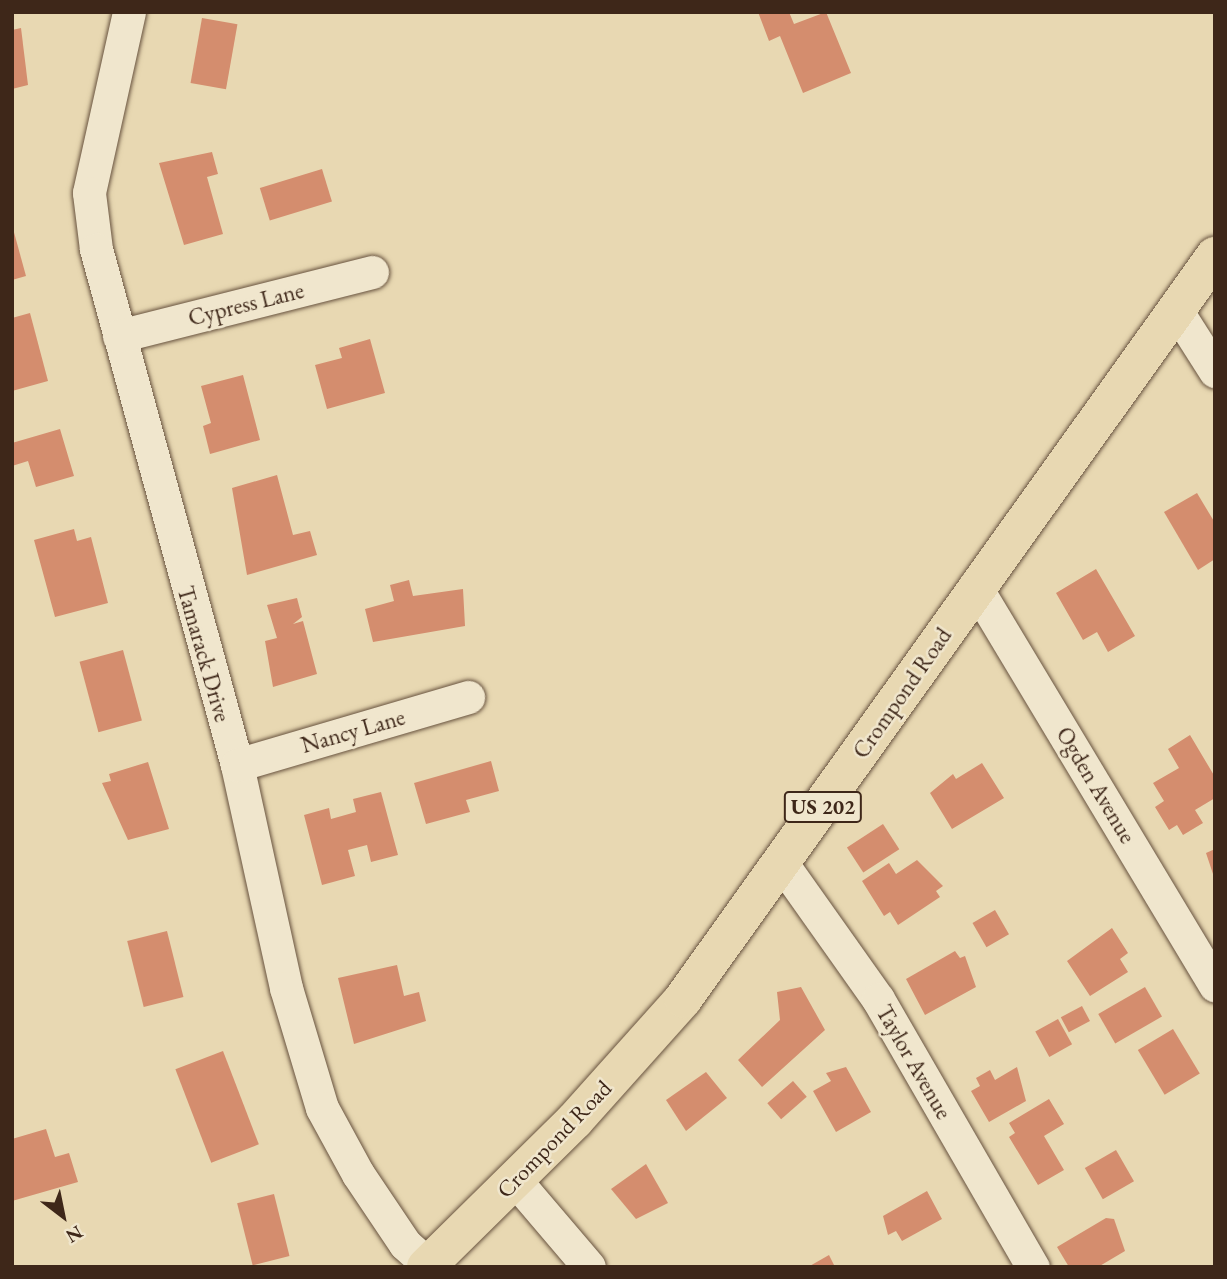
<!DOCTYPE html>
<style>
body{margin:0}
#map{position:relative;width:1227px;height:1279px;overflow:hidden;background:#e8d8b2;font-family:"EB Garamond",serif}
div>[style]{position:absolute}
.building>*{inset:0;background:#d48d6e;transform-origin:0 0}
.roads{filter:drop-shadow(0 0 2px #68533f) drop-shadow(0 0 2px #68533f)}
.minor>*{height:33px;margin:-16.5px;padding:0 16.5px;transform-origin:16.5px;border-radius:16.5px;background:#f0e6cd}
.major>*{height:38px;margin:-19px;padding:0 19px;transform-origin:19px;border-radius:19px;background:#e8d8b2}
span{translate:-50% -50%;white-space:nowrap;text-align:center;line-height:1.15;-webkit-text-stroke:5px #f0e6cd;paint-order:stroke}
.shield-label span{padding:2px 5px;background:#f0e6cd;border:2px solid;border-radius:5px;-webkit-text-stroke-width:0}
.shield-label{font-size:21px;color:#3e2719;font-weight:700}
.street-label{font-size:23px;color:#3e2719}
.frame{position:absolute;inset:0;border:14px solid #3e2719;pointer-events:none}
.north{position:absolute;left:28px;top:1181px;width:70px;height:70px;-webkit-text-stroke:5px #f0e6cd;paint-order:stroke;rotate:148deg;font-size:19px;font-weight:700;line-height:28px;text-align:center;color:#3e2719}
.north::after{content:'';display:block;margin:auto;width:24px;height:32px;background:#3e2719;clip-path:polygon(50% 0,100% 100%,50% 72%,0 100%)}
</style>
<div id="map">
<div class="building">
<div style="clip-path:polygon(758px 12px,789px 12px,794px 24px,826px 12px,851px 73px,803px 93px,780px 36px,769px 41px)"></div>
<div style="left:202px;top:18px;width:36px;height:66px;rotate:10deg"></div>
<div style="clip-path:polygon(21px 28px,28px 85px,12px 89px,12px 30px)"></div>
<div style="clip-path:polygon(212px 152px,218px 174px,207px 177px,223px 234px,184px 245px,159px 163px)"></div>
<div style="left:322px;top:169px;width:34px;height:65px;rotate:73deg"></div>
<div style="clip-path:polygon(12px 225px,26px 276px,12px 280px)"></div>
<div style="clip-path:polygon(30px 313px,48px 381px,12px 391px,12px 318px)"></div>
<div style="clip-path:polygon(370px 339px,385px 393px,327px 409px,315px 365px,342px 358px,339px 348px)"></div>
<div style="clip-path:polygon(243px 375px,260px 440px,210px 454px,203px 426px,211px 423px,201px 386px)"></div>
<div style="clip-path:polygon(60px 429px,74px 476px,36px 487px,28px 461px,12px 466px,12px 443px)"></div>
<div style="clip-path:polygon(277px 475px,293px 535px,310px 531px,317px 555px,247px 575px,232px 488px)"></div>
<div style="clip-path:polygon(1197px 493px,1215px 523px,1215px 559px,1198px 570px,1164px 512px)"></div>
<div style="clip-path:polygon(74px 529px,77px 541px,91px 537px,108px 603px,55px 617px,34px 540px)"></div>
<div style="clip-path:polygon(1096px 569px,1135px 636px,1108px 652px,1097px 632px,1083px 640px,1056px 593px)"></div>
<div style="clip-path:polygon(409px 580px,413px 596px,463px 589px,465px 626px,373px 642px,365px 609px,394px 601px,390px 585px)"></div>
<div style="clip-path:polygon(297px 598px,302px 617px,293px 624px,303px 621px,317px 674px,273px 687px,265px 641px,277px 638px,267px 605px)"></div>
<div style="left:123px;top:650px;width:73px;height:45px;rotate:75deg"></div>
<div style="clip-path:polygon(1190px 735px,1215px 777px,1215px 798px,1195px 810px,1203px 823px,1183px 835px,1177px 825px,1169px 830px,1155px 807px,1164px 801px,1153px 783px,1179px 768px,1168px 749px)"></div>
<div style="clip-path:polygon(491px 761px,499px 791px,466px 800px,470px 812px,426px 824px,414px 783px)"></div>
<div style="clip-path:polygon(148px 762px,169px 829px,128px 840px,102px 783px,111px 781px,109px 774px)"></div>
<div style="clip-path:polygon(982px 763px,1004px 798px,952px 829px,930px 793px,953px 774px,956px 779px)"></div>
<div style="clip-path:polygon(381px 792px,398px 855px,371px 862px,367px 845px,348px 850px,355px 876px,322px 885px,304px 815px,329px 808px,331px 819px,356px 812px,353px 799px)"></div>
<div style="left:883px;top:824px;width:30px;height:43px;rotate:57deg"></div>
<div style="clip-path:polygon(1215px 849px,1215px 880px,1206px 853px)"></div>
<div style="clip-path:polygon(917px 860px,943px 886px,936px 891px,940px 897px,898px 925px,890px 912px,884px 916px,862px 881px,889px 863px,896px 874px)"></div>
<div style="left:995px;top:910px;width:28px;height:26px;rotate:60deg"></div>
<div style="clip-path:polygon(1112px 928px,1128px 953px,1120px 959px,1128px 972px,1090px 996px,1067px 961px)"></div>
<div style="left:167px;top:931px;width:68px;height:41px;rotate:76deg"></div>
<div style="clip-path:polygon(955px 951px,960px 958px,965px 956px,976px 987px,925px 1015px,906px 979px)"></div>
<div style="clip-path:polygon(397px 965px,404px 996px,419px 992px,426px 1021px,354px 1044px,338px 978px)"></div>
<div style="clip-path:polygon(801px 987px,825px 1030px,762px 1087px,738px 1060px,780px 1020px,777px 992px)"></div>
<div style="left:1145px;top:987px;width:34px;height:54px;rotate:60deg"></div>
<div style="left:1082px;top:1006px;width:17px;height:24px;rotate:62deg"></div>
<div style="left:1058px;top:1019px;width:29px;height:26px;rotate:61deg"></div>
<div style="left:1173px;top:1029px;width:52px;height:41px;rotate:59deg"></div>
<div style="left:223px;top:1051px;width:100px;height:51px;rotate:69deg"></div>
<div style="clip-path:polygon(846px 1067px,871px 1112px,836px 1132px,813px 1091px,831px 1081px,826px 1073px)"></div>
<div style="clip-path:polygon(1017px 1067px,1026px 1101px,989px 1122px,971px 1091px,980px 1086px,976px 1078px,990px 1070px,995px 1080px)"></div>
<div style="clip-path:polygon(706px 1072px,727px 1098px,686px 1131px,666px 1100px)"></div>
<div style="left:793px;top:1081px;width:21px;height:34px;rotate:49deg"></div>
<div style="clip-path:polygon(1049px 1099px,1064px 1124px,1044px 1136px,1064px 1170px,1038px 1185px,1009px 1137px,1015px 1133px,1009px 1123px)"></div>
<div style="clip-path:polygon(46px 1129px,55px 1157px,69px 1153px,78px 1182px,12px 1201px,12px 1139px)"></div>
<div style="left:1116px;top:1150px;width:36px;height:36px;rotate:60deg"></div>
<div style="clip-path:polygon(646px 1164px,668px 1203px,636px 1219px,611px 1189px)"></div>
<div style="clip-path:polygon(927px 1191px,942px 1219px,902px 1241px,896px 1231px,888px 1235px,883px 1216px)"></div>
<div style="left:274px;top:1194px;width:64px;height:38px;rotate:76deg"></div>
<div style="clip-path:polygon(1106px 1218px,1114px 1219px,1125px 1251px,1098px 1267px,1069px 1267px,1057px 1247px)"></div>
<div style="clip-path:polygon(829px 1255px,835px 1267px,808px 1267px)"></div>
</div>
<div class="roads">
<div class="minor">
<div style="left:129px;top:12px;width:185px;rotate:102.5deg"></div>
<div style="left:89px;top:193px;width:56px;rotate:82.9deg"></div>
<div style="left:96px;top:249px;width:535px;rotate:74.72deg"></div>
<div style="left:237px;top:765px;width:228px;rotate:77.6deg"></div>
<div style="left:286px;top:988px;width:125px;rotate:73.3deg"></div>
<div style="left:322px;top:1108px;width:75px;rotate:61.4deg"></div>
<div style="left:358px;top:1174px;width:84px;rotate:56.1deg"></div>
<div style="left:405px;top:1244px;width:31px;rotate:42deg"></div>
<div style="left:1178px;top:313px;width:69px;rotate:57.5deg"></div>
<div style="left:119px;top:336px;width:261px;rotate:-14.2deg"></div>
<div style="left:975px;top:586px;width:466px;rotate:59deg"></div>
<div style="left:237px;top:765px;width:241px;rotate:-16.4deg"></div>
<div style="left:783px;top:865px;width:164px;rotate:54.7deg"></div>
<div style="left:878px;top:999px;width:310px;rotate:60deg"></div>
<div style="left:515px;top:1180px;width:114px;rotate:49.6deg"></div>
</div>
<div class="major">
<div style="left:426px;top:1267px;width:209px;rotate:-44.6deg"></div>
<div style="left:575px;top:1120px;width:162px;rotate:-48.2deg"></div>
<div style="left:683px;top:999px;width:914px;rotate:-54.4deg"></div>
</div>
</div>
<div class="shield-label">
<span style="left:823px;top:807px">US 202</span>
</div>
<div class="street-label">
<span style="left:246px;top:304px;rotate:-14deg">Cypress Lane</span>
<span style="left:204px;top:654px;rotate:74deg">Tamarack Drive</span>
<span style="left:902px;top:693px;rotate:-55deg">Crompond Road</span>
<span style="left:353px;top:731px;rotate:-16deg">Nancy Lane</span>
<span style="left:1096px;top:785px;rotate:59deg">Ogden Avenue</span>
<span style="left:914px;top:1062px;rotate:60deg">Taylor Avenue</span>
<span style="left:554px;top:1139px;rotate:-46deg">Crompond Road</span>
</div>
<div class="frame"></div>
<div class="north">N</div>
</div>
